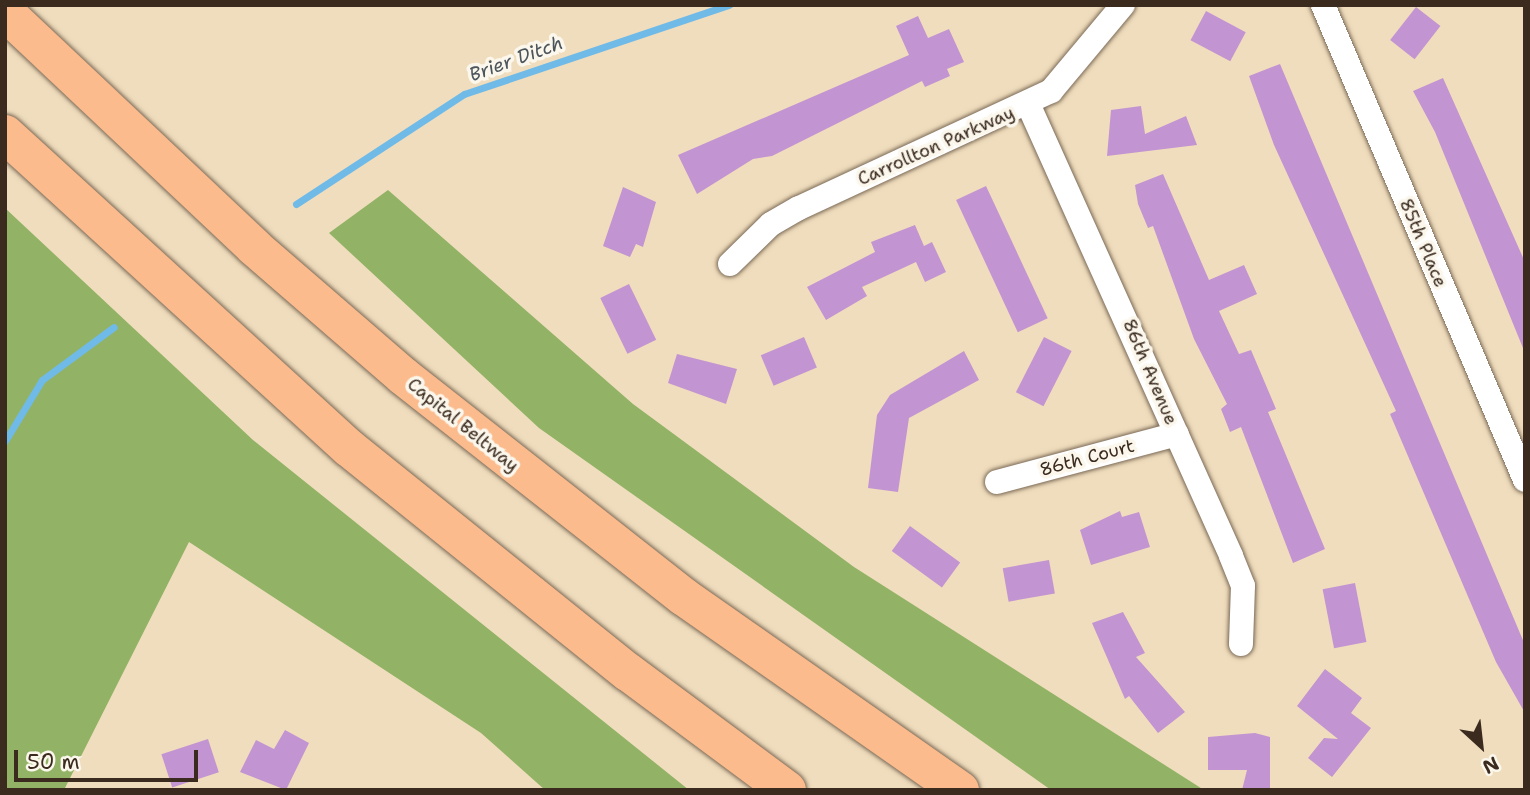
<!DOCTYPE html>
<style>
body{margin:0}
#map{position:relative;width:1530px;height:795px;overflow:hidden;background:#f0ddbd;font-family:"Shantell Sans",sans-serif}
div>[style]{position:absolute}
.forest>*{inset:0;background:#92b366}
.stream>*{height:7px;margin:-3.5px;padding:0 3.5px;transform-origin:3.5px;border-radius:3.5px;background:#70bae8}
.building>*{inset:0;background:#c394d2;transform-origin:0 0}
.roads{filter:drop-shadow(0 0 2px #7a6956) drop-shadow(0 0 2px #7a6956)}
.minor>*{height:24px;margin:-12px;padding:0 12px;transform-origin:12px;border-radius:12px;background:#fff}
.motorway>*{height:38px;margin:-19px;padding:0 19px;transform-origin:19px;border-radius:19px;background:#fbbb8d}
span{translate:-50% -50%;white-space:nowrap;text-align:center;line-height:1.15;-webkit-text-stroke:7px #fbf7ec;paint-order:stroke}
.street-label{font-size:18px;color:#3b2a1e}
.water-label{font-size:19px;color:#4b555b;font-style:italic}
.frame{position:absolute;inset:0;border:7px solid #3b2a1e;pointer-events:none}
.north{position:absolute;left:1446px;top:711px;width:70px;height:70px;-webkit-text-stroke:5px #fbf7ec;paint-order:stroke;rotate:153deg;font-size:19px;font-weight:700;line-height:28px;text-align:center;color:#3b2a1e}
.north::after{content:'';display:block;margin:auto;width:24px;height:32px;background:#3b2a1e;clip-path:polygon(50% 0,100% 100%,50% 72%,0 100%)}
.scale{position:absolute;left:14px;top:750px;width:184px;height:32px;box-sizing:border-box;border:4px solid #3b2a1e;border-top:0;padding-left:9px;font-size:21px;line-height:24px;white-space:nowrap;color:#3b2a1e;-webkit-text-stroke:5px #fbf7ec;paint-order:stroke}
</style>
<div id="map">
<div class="forest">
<div style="clip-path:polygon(388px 190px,633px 404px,854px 567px,1204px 790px,1051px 790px,539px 428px,329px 233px)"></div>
<div style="clip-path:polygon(5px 208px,253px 440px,689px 790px,545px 790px,481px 733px,189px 542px,64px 790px,5px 790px)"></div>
</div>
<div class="stream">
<div style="left:296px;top:204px;width:201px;rotate:-33.2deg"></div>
<div style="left:464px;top:94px;width:280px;rotate:-18.6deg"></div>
<div style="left:5px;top:441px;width:71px;rotate:-58.8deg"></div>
<div style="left:42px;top:380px;width:89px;rotate:-36.4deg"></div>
</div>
<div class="building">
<div style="left:1416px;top:7px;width:31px;height:42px;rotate:38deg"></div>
<div style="left:1206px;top:11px;width:45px;height:33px;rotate:28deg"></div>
<div style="clip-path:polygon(918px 16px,928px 38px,949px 29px,964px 62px,947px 69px,950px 76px,925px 87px,922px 81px,772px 156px,753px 159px,697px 194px,678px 155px,909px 55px,896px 26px)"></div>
<div style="clip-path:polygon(1280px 64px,1525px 645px,1525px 713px,1496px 662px,1390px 414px,1396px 411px,1274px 145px,1249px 76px)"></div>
<div style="clip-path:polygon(1443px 78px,1525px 262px,1525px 353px,1435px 132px,1413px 91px)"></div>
<div style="clip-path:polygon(1141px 106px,1145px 134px,1186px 116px,1197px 145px,1107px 156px,1111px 110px)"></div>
<div style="clip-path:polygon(1163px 174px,1209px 280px,1244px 265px,1257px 294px,1219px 311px,1239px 354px,1251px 350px,1276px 409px,1268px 412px,1325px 549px,1293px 563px,1241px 427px,1230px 432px,1221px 409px,1227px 404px,1194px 339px,1153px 226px,1148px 228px,1138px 204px,1135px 185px)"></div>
<div style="left:986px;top:186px;width:146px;height:33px;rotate:65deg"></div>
<div style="clip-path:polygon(623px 187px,656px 202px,643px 247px,636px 244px,630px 257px,603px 246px)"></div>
<div style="clip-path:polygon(915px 225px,924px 246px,932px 242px,946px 272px,925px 282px,916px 262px,862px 287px,867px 296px,826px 320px,807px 287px,875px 252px,871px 242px)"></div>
<div style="left:629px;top:284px;width:62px;height:32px;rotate:64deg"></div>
<div style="left:804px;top:337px;width:33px;height:47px;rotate:67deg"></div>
<div style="left:1044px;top:337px;width:31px;height:62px;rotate:27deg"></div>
<div style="clip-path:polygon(964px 351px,979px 380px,909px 418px,898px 492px,868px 488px,877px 415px,890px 395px)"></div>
<div style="clip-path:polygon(677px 354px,737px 369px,726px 404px,668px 383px)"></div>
<div style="clip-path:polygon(1120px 511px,1122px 517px,1139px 512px,1150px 547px,1091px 565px,1080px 530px)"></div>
<div style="left:910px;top:526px;width:62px;height:31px;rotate:36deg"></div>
<div style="left:1049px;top:560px;width:34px;height:47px;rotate:80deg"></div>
<div style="left:1355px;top:583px;width:60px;height:33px;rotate:79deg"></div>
<div style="clip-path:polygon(1123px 612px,1145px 653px,1136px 657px,1185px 712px,1158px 733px,1129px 696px,1125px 699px,1092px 623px)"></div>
<div style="clip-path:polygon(1325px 669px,1362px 698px,1351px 713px,1371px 728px,1332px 777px,1308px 758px,1324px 738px,1338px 739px,1297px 706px)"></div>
<div style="clip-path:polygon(285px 730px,309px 743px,286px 790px,240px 772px,256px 740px,274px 749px)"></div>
<div style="clip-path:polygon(1255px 733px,1270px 737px,1270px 790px,1242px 790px,1247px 770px,1208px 770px,1208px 737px)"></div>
<div style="left:208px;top:739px;width:35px;height:49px;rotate:72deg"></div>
</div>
<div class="roads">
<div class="minor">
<div style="left:1323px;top:5px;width:516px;rotate:66.96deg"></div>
<div style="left:1029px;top:106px;width:493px;rotate:65.8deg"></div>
<div style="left:1231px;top:556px;width:32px;rotate:68deg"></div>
<div style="left:1243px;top:586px;width:58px;rotate:92deg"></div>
<div style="left:730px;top:264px;width:57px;rotate:-44.3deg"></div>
<div style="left:771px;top:224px;width:32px;rotate:-30deg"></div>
<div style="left:799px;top:208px;width:278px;rotate:-24.9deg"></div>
<div style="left:1051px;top:91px;width:112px;rotate:-50.1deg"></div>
<div style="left:997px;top:482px;width:186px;rotate:-14.9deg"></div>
</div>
<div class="motorway">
<div style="left:5px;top:12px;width:342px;rotate:43.3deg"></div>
<div style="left:254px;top:247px;width:197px;rotate:40.9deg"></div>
<div style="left:403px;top:376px;width:357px;rotate:38.2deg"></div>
<div style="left:684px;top:597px;width:337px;rotate:35deg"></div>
<div style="left:5px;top:134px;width:466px;rotate:42.4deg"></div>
<div style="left:349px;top:448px;width:358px;rotate:38.8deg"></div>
<div style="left:628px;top:672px;width:198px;rotate:36.6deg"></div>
</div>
</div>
<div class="street-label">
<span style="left:936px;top:146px;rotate:-24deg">Carrollton Parkway</span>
<span style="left:1423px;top:243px;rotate:67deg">85th Place</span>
<span style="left:1150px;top:372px;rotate:67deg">86th Avenue</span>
<span style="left:463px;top:425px;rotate:39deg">Capital Beltway</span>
<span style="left:1087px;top:458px;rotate:-15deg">86th Court</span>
</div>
<div class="water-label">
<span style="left:516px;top:59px;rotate:-20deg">Brier Ditch</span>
</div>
<div class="frame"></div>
<div class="north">N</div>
<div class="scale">50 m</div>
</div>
